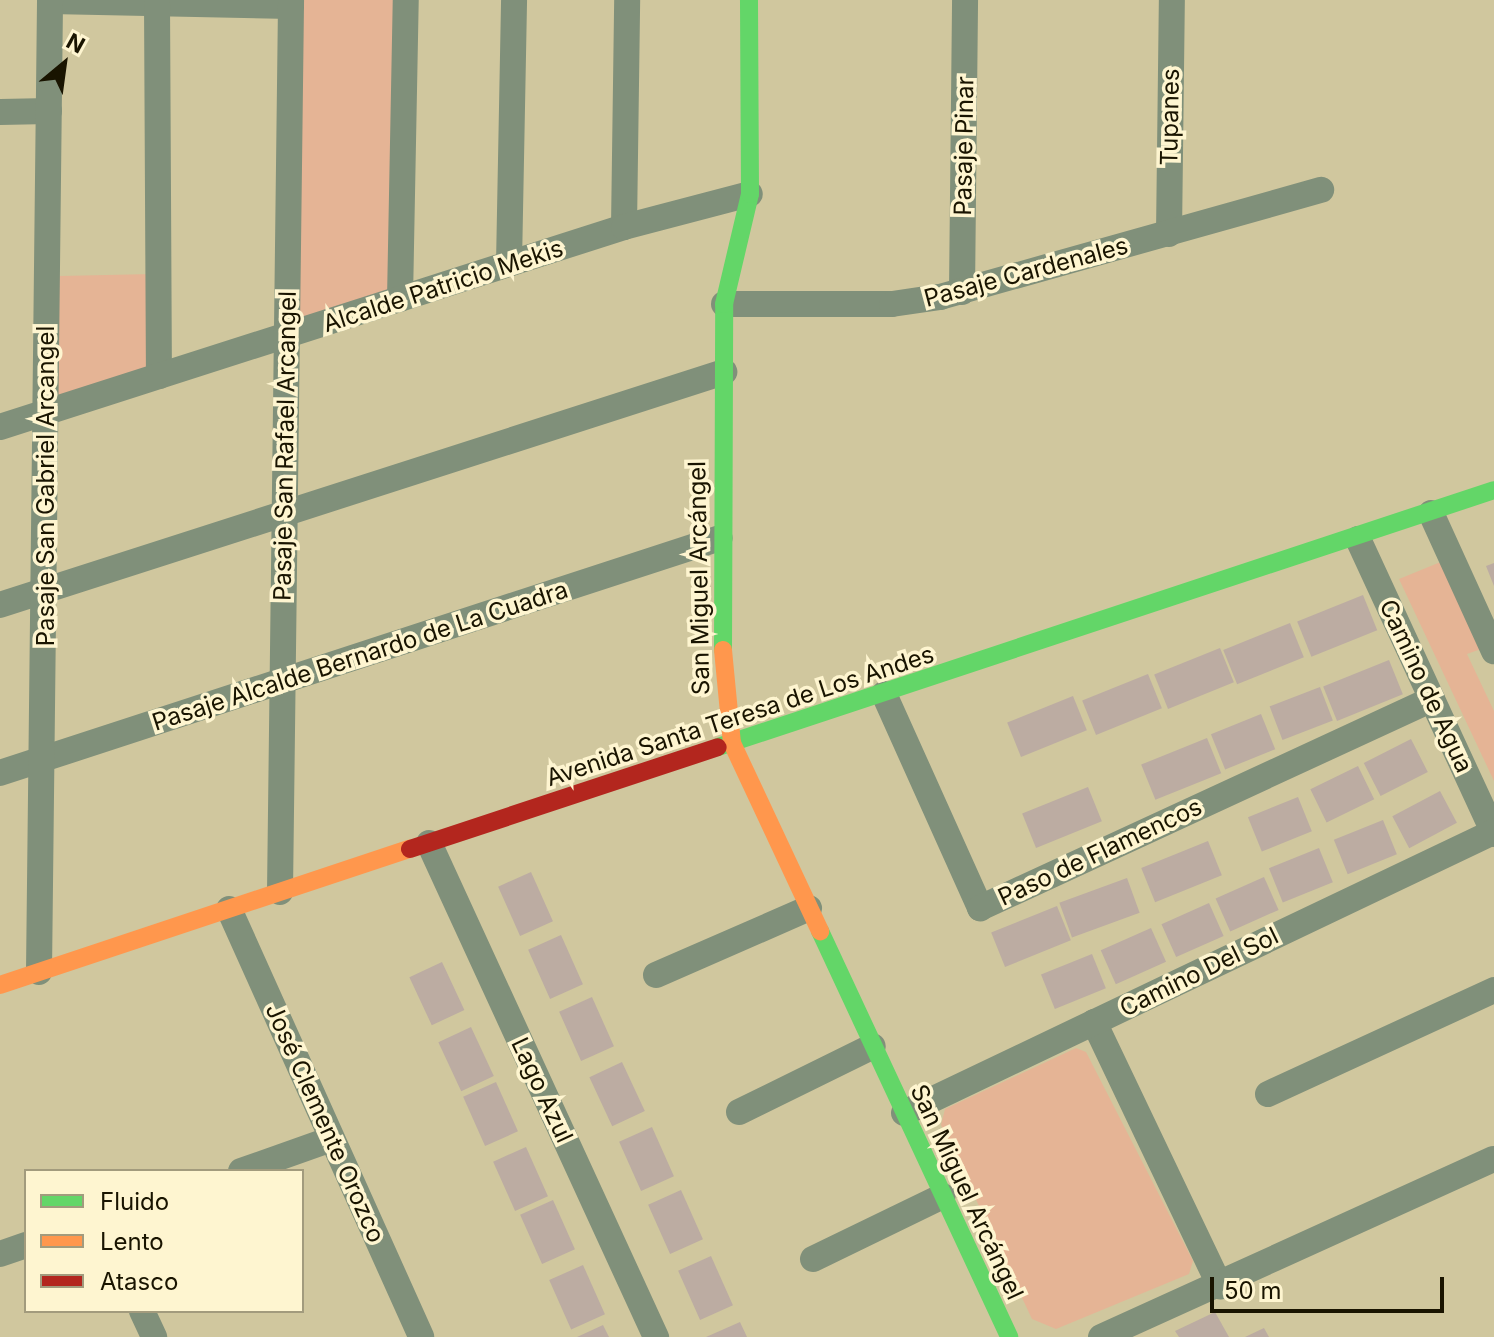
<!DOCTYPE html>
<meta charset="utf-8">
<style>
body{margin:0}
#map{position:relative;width:1494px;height:1337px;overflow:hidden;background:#d0c79e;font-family:Inter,sans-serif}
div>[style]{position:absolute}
.green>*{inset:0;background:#e5b495}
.building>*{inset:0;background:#bcaca2;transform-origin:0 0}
.street>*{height:26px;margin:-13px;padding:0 13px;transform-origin:13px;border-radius:13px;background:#80907a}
.fast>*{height:18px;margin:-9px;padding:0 9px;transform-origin:9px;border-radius:9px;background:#63d668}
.slow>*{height:18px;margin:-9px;padding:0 9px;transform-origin:9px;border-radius:9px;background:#ff974d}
.jam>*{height:18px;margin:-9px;padding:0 9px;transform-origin:9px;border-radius:9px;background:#b3261e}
span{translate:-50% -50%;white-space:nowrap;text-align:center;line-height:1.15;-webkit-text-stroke:7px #fef5d0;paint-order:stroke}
.street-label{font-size:24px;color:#191400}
.legend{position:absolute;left:24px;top:1169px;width:280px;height:144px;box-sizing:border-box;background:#fef5d0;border:2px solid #a29b7d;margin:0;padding:10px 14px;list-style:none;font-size:24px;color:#191400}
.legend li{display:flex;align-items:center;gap:16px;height:40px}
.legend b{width:40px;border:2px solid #a29b7d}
.north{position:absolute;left:24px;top:24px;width:80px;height:80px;-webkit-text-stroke:6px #fef5d0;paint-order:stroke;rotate:29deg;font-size:22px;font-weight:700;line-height:32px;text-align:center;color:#191400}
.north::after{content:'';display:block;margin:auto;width:28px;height:36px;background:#191400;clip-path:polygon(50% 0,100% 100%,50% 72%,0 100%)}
.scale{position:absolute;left:1210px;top:1277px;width:234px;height:36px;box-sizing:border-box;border:4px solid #191400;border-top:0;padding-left:10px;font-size:24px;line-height:28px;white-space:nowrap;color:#191400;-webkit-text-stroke:6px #fef5d0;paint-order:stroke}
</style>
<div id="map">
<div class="green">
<div style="clip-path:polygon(291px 0,406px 0,400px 299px,287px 338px)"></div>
<div style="clip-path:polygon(154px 274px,152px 366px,57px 398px,59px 276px)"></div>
<div style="clip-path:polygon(1443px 561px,1481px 649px,1467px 654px,1494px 711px,1494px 781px,1399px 579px)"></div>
<div style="clip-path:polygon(1076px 1048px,1086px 1052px,1193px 1261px,1189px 1274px,1056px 1329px,1032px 1319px,941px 1125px,945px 1109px)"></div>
</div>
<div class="building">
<div style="clip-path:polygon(1494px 563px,1494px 586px,1486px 566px)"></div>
<div style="left:1363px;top:595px;width:38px;height:71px;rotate:68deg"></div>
<div style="left:1290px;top:623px;width:37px;height:72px;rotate:68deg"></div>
<div style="left:1220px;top:648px;width:37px;height:71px;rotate:68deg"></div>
<div style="left:1389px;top:660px;width:37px;height:71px;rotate:68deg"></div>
<div style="left:1148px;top:674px;width:37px;height:71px;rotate:68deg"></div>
<div style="left:1320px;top:687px;width:36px;height:54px;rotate:69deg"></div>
<div style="left:1073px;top:696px;width:37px;height:71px;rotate:68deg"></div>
<div style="left:1261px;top:714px;width:38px;height:54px;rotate:68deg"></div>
<div style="left:1207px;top:738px;width:38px;height:71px;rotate:68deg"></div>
<div style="left:1411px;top:739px;width:37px;height:53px;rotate:63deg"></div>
<div style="left:1358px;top:766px;width:37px;height:53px;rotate:64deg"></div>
<div style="left:1088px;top:787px;width:37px;height:71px;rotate:68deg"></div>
<div style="left:1440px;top:791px;width:36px;height:54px;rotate:62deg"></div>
<div style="left:1298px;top:797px;width:37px;height:54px;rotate:68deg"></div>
<div style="left:1383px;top:820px;width:37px;height:53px;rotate:68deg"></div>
<div style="left:1208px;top:841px;width:37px;height:72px;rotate:68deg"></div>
<div style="left:1319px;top:848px;width:37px;height:54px;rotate:68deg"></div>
<div style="left:531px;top:872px;width:54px;height:36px;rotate:66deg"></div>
<div style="left:1264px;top:877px;width:36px;height:53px;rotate:66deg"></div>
<div style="left:1127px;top:878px;width:37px;height:72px;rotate:70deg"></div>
<div style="left:1209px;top:903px;width:36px;height:52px;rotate:66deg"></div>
<div style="left:1057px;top:906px;width:37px;height:71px;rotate:68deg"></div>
<div style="left:1151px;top:928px;width:37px;height:55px;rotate:66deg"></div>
<div style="left:561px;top:935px;width:54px;height:36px;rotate:66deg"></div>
<div style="left:1092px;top:954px;width:37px;height:55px;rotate:68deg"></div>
<div style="left:442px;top:962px;width:53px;height:36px;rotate:65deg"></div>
<div style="left:592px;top:997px;width:54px;height:36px;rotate:66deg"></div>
<div style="left:471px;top:1027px;width:54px;height:36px;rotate:65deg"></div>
<div style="left:622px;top:1062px;width:54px;height:36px;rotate:65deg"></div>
<div style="left:496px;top:1082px;width:54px;height:36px;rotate:66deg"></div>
<div style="left:652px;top:1127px;width:54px;height:36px;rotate:66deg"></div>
<div style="left:526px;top:1147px;width:54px;height:36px;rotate:66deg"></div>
<div style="left:681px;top:1190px;width:54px;height:36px;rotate:66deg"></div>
<div style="left:553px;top:1200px;width:54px;height:36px;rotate:66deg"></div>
<div style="left:711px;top:1256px;width:54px;height:36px;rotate:66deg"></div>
<div style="left:583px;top:1265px;width:54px;height:37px;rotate:66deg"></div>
<div style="clip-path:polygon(1215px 1312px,1229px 1337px,1179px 1337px,1175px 1331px)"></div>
<div style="clip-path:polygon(740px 1322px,747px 1337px,706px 1337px)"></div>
<div style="clip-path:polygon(603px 1325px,609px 1337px,577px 1337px)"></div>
<div style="clip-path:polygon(1264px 1328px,1269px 1337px,1245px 1337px)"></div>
</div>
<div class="street">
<div style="left:50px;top:1px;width:241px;rotate:1.2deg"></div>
<div style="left:157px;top:3px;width:373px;rotate:89.7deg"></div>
<div style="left:0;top:112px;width:49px;rotate:-1.2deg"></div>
<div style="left:624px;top:227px;width:227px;rotate:-89.2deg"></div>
<div style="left:1169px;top:234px;width:234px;rotate:-89.3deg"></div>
<div style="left:509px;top:264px;width:264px;rotate:-88.9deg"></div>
<div style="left:962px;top:292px;width:292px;rotate:-89.4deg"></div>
<div style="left:400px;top:299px;width:299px;rotate:-88.9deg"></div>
<div style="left:724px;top:304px;width:168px"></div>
<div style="left:892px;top:304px;width:49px;rotate:-8.3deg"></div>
<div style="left:940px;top:297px;width:396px;rotate:-15.7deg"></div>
<div style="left:0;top:427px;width:655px;rotate:-17.77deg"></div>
<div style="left:624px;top:227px;width:130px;rotate:-14.7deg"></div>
<div style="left:1431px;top:513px;width:152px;rotate:65.5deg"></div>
<div style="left:1358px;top:539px;width:325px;rotate:65.2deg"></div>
<div style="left:0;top:605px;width:761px;rotate:-17.84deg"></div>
<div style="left:884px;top:694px;width:235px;rotate:65.8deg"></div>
<div style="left:980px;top:908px;width:498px;rotate:-24.8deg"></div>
<div style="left:0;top:773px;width:757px;rotate:-18.08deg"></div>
<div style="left:429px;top:843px;width:544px;rotate:65.32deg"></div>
<div style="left:280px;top:892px;width:892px;rotate:-89.29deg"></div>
<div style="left:229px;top:909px;width:469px;rotate:65.8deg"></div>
<div style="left:39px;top:972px;width:972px;rotate:-89.35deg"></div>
<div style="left:656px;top:975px;width:167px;rotate:-23.6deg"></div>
<div style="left:1094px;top:1022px;width:293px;rotate:64.5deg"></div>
<div style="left:1268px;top:1094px;width:249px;rotate:-24.7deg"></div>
<div style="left:739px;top:1112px;width:149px;rotate:-26.2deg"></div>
<div style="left:904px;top:1113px;width:653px;rotate:-25.5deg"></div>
<div style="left:241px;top:1171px;width:96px;rotate:-19.4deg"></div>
<div style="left:0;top:1254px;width:28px;rotate:-19deg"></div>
<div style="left:813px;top:1259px;width:144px;rotate:-25.9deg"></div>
<div style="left:142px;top:1311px;width:29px;rotate:65deg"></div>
<div style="left:1101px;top:1337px;width:431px;rotate:-24.4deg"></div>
</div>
<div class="fast">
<div style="left:723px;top:650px;width:346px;rotate:-89.8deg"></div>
<div style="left:724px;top:304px;width:113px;rotate:-76.7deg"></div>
<div style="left:750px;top:194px;width:194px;rotate:-90.3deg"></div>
<div style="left:718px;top:747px;width:817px;rotate:-18.32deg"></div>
<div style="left:820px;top:931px;width:448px;rotate:65deg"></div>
</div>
<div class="slow">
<div style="left:723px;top:650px;width:93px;rotate:84.5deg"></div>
<div style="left:732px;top:743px;width:208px;rotate:64.9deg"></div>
<div style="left:0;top:985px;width:432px;rotate:-18.4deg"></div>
</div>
<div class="jam">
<div style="left:410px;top:849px;width:324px;rotate:-18.3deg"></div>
</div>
<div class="street-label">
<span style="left:1170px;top:117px;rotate:-89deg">Tupanes</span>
<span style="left:964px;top:146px;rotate:-89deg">Pasaje Pinar</span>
<span style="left:1026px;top:272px;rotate:-15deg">Pasaje Cardenales</span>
<span style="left:443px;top:286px;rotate:-18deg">Alcalde Patricio Mekis</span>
<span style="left:285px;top:446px;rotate:-89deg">Pasaje San Rafael Arcangel</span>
<span style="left:46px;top:486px;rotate:-90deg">Pasaje San Gabriel Arcangel</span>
<span style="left:699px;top:578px;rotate:-91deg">San Miguel Arcángel</span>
<span style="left:360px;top:656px;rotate:-18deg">Pasaje Alcalde Bernardo de La Cuadra</span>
<span style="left:1426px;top:686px;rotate:65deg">Camino de Agua</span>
<span style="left:740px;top:716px;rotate:-18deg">Avenida Santa Teresa de Los Andes</span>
<span style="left:1100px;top:852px;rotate:-25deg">Paso de Flamencos</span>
<span style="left:1199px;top:972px;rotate:-26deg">Camino Del Sol</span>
<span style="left:542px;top:1090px;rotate:65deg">Lago Azul</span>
<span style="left:325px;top:1123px;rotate:66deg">José Clemente Orozco</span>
<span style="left:967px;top:1192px;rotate:65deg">San Miguel Arcángel</span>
</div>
<ul class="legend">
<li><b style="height:10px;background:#63d668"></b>Fluido</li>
<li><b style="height:10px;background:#ff974d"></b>Lento</li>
<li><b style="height:10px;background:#b3261e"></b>Atasco</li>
</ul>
<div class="north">N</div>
<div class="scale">50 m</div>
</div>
